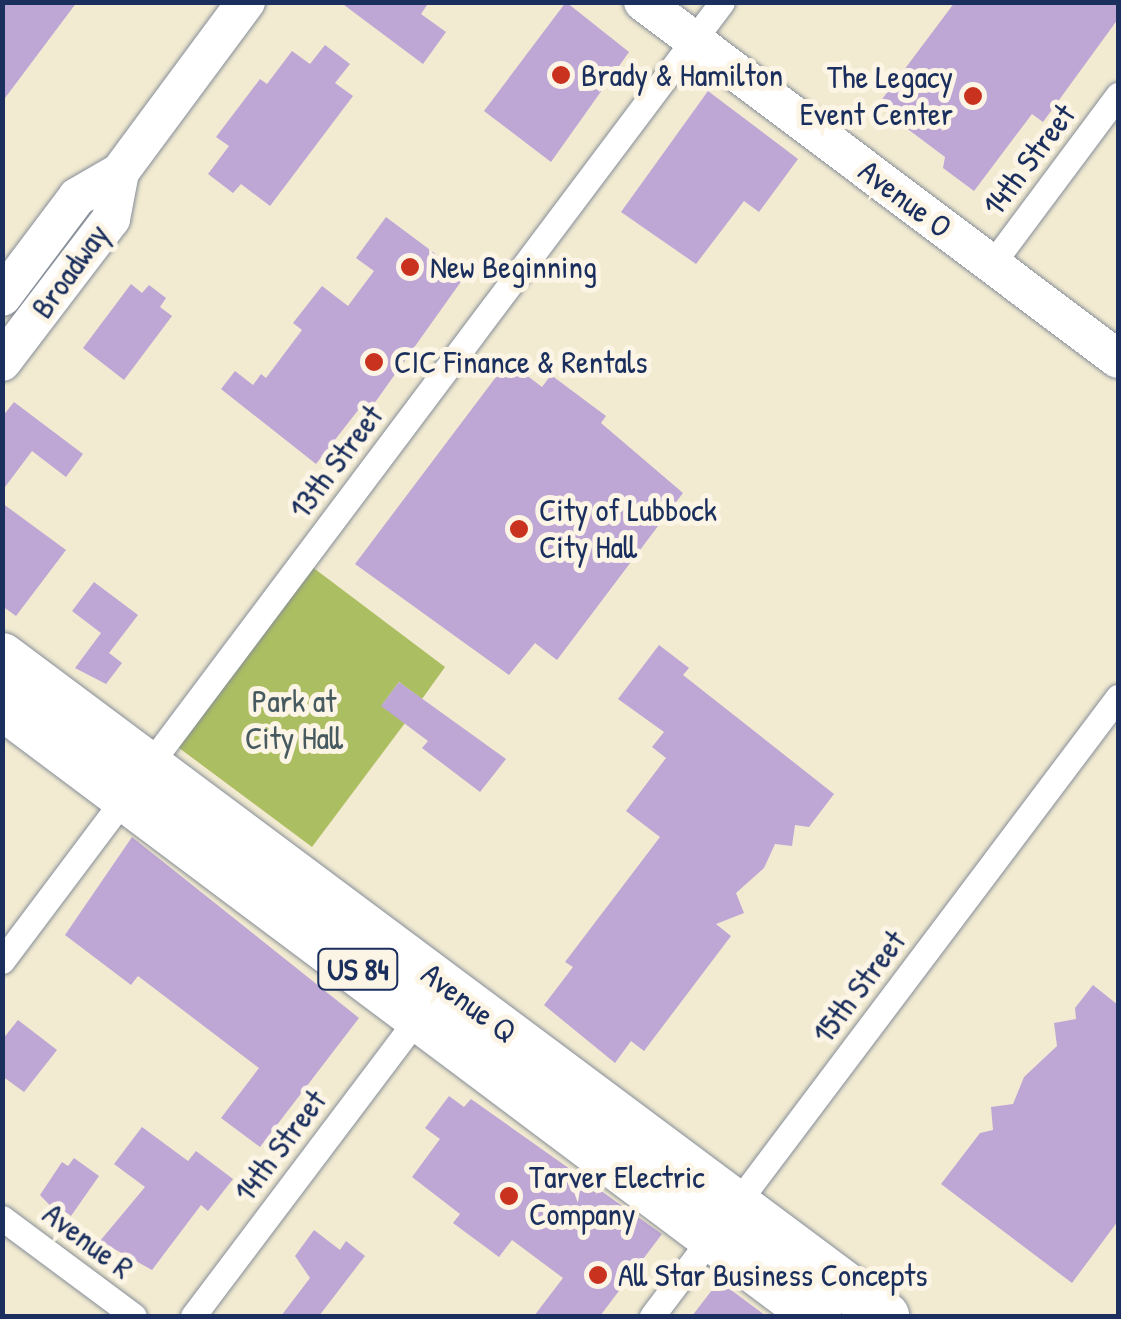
<!DOCTYPE html>
<style>
body{margin:0}
#map{position:relative;width:1121px;height:1319px;overflow:hidden;background:#f2ebd1;font-family:"Patrick Hand",sans-serif}
div>[style]{position:absolute}
.green>*{inset:0;background:#acbe62}
.building>*{inset:0;background:#bea6d5}
.roads{filter:drop-shadow(0 0 2px #868d98) drop-shadow(0 0 2px #868d98)}
.street>*{height:25px;margin:-12.5px;padding:0 12.5px;transform-origin:12.5px;border-radius:12.5px;background:#fff}
.secondary>*{height:38px;margin:-19px;padding:0 19px;transform-origin:19px;border-radius:19px;background:#fff}
.highway>*{height:48px;margin:-24px;padding:0 24px;transform-origin:24px;border-radius:24px;background:#fff}
.dots>*{width:28px;height:28px;translate:-50% -50%;box-sizing:border-box;border:5px solid #fcf5e5;border-radius:50%}
span{translate:-50% -50%;white-space:nowrap;text-align:center;line-height:1.15;-webkit-text-stroke:10px #fcf5e5;paint-order:stroke}
.shield-label span{padding:2px 8px;background:#fcf5e5;border:2px solid;border-radius:8px;-webkit-text-stroke-width:0}
.shield-label{font-size:30px;color:#1b2f5e;font-weight:700}
.poi-label{font-size:32px;color:#1b2f5e}
.left{translate:0 -50%;text-align:left}
.right{translate:-100% -50%;text-align:right}
.street-label{font-size:32px;color:#1b2f5e}
.park-label{font-size:32px;color:#465a5f}
.frame{position:absolute;inset:0;border:5px solid #1b2f5e;pointer-events:none}
</style>
<div id="map">
<div class="green">
<i style="clip-path:polygon(303px 560px,445px 667px,422px 699px,399px 682px,382px 705px,405px 723px,312px 847px,167px 739px)"></i>
</div>
<div class="building">
<i style="clip-path:polygon(2px 2px,77px 2px,2px 102px)"></i>
<i style="clip-path:polygon(340px 2px,429px 2px,421px 14px,446px 32px,423px 64px)"></i>
<i style="clip-path:polygon(566px 2px,629px 52px,551px 162px,484px 111px)"></i>
<i style="clip-path:polygon(955px 2px,1118px 2px,1118px 19px,1043px 122px,1032px 114px,974px 191px,943px 168px,945px 157px,877px 106px)"></i>
<i style="clip-path:polygon(325px 45px,350px 64px,335px 83px,353px 96px,270px 206px,241px 184px,233px 193px,208px 174px,229px 146px,216px 137px,260px 79px,267px 84px,292px 51px,310px 64px)"></i>
<i style="clip-path:polygon(708px 91px,798px 159px,759px 212px,744px 201px,696px 264px,621px 212px)"></i>
<i style="clip-path:polygon(386px 217px,465px 276px,366px 415px,359px 409px,316px 464px,221px 389px,235px 371px,253px 385px,261px 374px,266px 378px,302px 330px,293px 323px,322px 286px,348px 306px,374px 271px,356px 258px)"></i>
<i style="clip-path:polygon(131px 284px,142px 293px,149px 285px,166px 298px,160px 307px,172px 316px,124px 380px,83px 348px)"></i>
<i style="clip-path:polygon(508px 361px,542px 387px,551px 375px,606px 416px,601px 423px,683px 493px,557px 660px,535px 643px,509px 675px,355px 564px)"></i>
<i style="clip-path:polygon(14px 402px,83px 454px,66px 477px,32px 451px,2px 491px,2px 417px)"></i>
<i style="clip-path:polygon(2px 503px,66px 550px,16px 616px,2px 606px)"></i>
<i style="clip-path:polygon(94px 582px,138px 615px,109px 653px,122px 663px,106px 684px,75px 668px,101px 633px,72px 611px)"></i>
<i style="clip-path:polygon(659px 645px,689px 668px,683px 675px,834px 794px,809px 827px,795px 825px,792px 846px,775px 844px,764px 868px,736px 893px,744px 913px,716px 924px,731px 936px,644px 1051px,631px 1041px,615px 1063px,544px 1005px,573px 967px,565px 962px,660px 837px,626px 811px,666px 758px,652px 747px,664px 732px,618px 699px)"></i>
<i style="clip-path:polygon(399px 682px,506px 759px,480px 792px,422px 748px,428px 741px,381px 706px)"></i>
<i style="clip-path:polygon(132px 837px,359px 1018px,260px 1147px,221px 1118px,259px 1068px,138px 976px,131px 985px,65px 935px)"></i>
<i style="clip-path:polygon(1093px 985px,1118px 1005px,1118px 1221px,1072px 1283px,941px 1184px,980px 1133px,993px 1130px,991px 1107px,1013px 1104px,1024px 1077px,1057px 1046px,1054px 1023px,1076px 1019px,1075px 1008px)"></i>
<i style="clip-path:polygon(18px 1020px,57px 1050px,24px 1092px,2px 1076px,2px 1040px)"></i>
<i style="clip-path:polygon(449px 1096px,464px 1107px,471px 1099px,662px 1234px,600px 1316px,534px 1316px,563px 1278px,512px 1240px,499px 1257px,453px 1223px,460px 1214px,412px 1177px,440px 1139px,425px 1128px)"></i>
<i style="clip-path:polygon(142px 1127px,188px 1161px,196px 1151px,233px 1179px,208px 1211px,201px 1205px,152px 1270px,100px 1241px,145px 1187px,114px 1164px)"></i>
<i style="clip-path:polygon(74px 1158px,99px 1176px,71px 1216px,64px 1211px,60px 1216px,40px 1195px,62px 1162px,68px 1166px)"></i>
<i style="clip-path:polygon(314px 1230px,340px 1250px,346px 1241px,365px 1256px,319px 1316px,281px 1316px,310px 1278px,295px 1256px)"></i>
<i style="clip-path:polygon(719px 1281px,766px 1316px,692px 1316px)"></i>
</div>
<div class="roads">
<div class="street">
<i style="left:992px;top:264px;width:211px;rotate:-53.3deg"></i>
<i style="left:2px;top:961px;width:1199px;rotate:-53.1deg"></i>
<i style="left:2px;top:1218px;width:164px;rotate:36.6deg"></i>
<i style="left:193px;top:1316px;width:377px;rotate:-53deg"></i>
<i style="left:652px;top:1316px;width:775px;rotate:-53.03deg"></i>
</div>
<div class="secondary">
<i style="left:643px;top:2px;width:594px;rotate:36.93deg"></i>
<i style="left:2px;top:297px;width:125px;rotate:-53.1deg"></i>
<i style="left:77px;top:197px;width:50px;rotate:-30.2deg"></i>
<i style="left:120px;top:172px;width:212px;rotate:-53.5deg"></i>
<i style="left:2px;top:362px;width:180px;rotate:-52.7deg"></i>
<i style="left:111px;top:219px;width:48px;rotate:-79.2deg"></i>
</div>
<div class="highway">
<i style="left:2px;top:657px;width:1102px;rotate:36.73deg"></i>
<i style="left:2px;top:705px;width:1019px;rotate:36.86deg"></i>
</div>
</div>
<div class="dots">
<i style="left:561px;top:75px;background:#c8321e"></i>
<i style="left:973px;top:96px;background:#c8321e"></i>
<i style="left:410px;top:267px;background:#c8321e"></i>
<i style="left:374px;top:362px;background:#c8321e"></i>
<i style="left:519px;top:529px;background:#c8321e"></i>
<i style="left:509px;top:1196px;background:#c8321e"></i>
<i style="left:598px;top:1275px;background:#c8321e"></i>
</div>
<div class="shield-label">
<span style="left:358px;top:969px">US 84</span>
</div>
<div class="poi-label">
<span class="left" style="left:581px;top:75px">Brady &amp; Hamilton</span>
<span class="right" style="left:953px;top:96px">The Legacy<br>Event Center</span>
<span class="left" style="left:430px;top:267px">New Beginning</span>
<span class="left" style="left:394px;top:362px">CIC Finance &amp; Rentals</span>
<span class="left" style="left:539px;top:529px">City of Lubbock<br>City Hall</span>
<span class="left" style="left:529px;top:1196px">Tarver Electric<br>Company</span>
<span class="left" style="left:618px;top:1275px">All Star Business Concepts</span>
</div>
<div class="street-label">
<span style="left:1029px;top:160px;rotate:-53deg">14th Street</span>
<span style="left:905px;top:199px;rotate:37deg">Avenue O</span>
<span style="left:70px;top:271px;rotate:-54deg">Broadway</span>
<span style="left:336px;top:462px;rotate:-53deg">13th Street</span>
<span style="left:859px;top:987px;rotate:-53deg">15th Street</span>
<span style="left:469px;top:1003px;rotate:37deg">Avenue Q</span>
<span style="left:280px;top:1146px;rotate:-53deg">14th Street</span>
<span style="left:88px;top:1241px;rotate:37deg">Avenue R</span>
</div>
<div class="park-label">
<span style="left:294px;top:720px">Park at<br>City Hall</span>
</div>
<div class="frame"></div>
</div>
